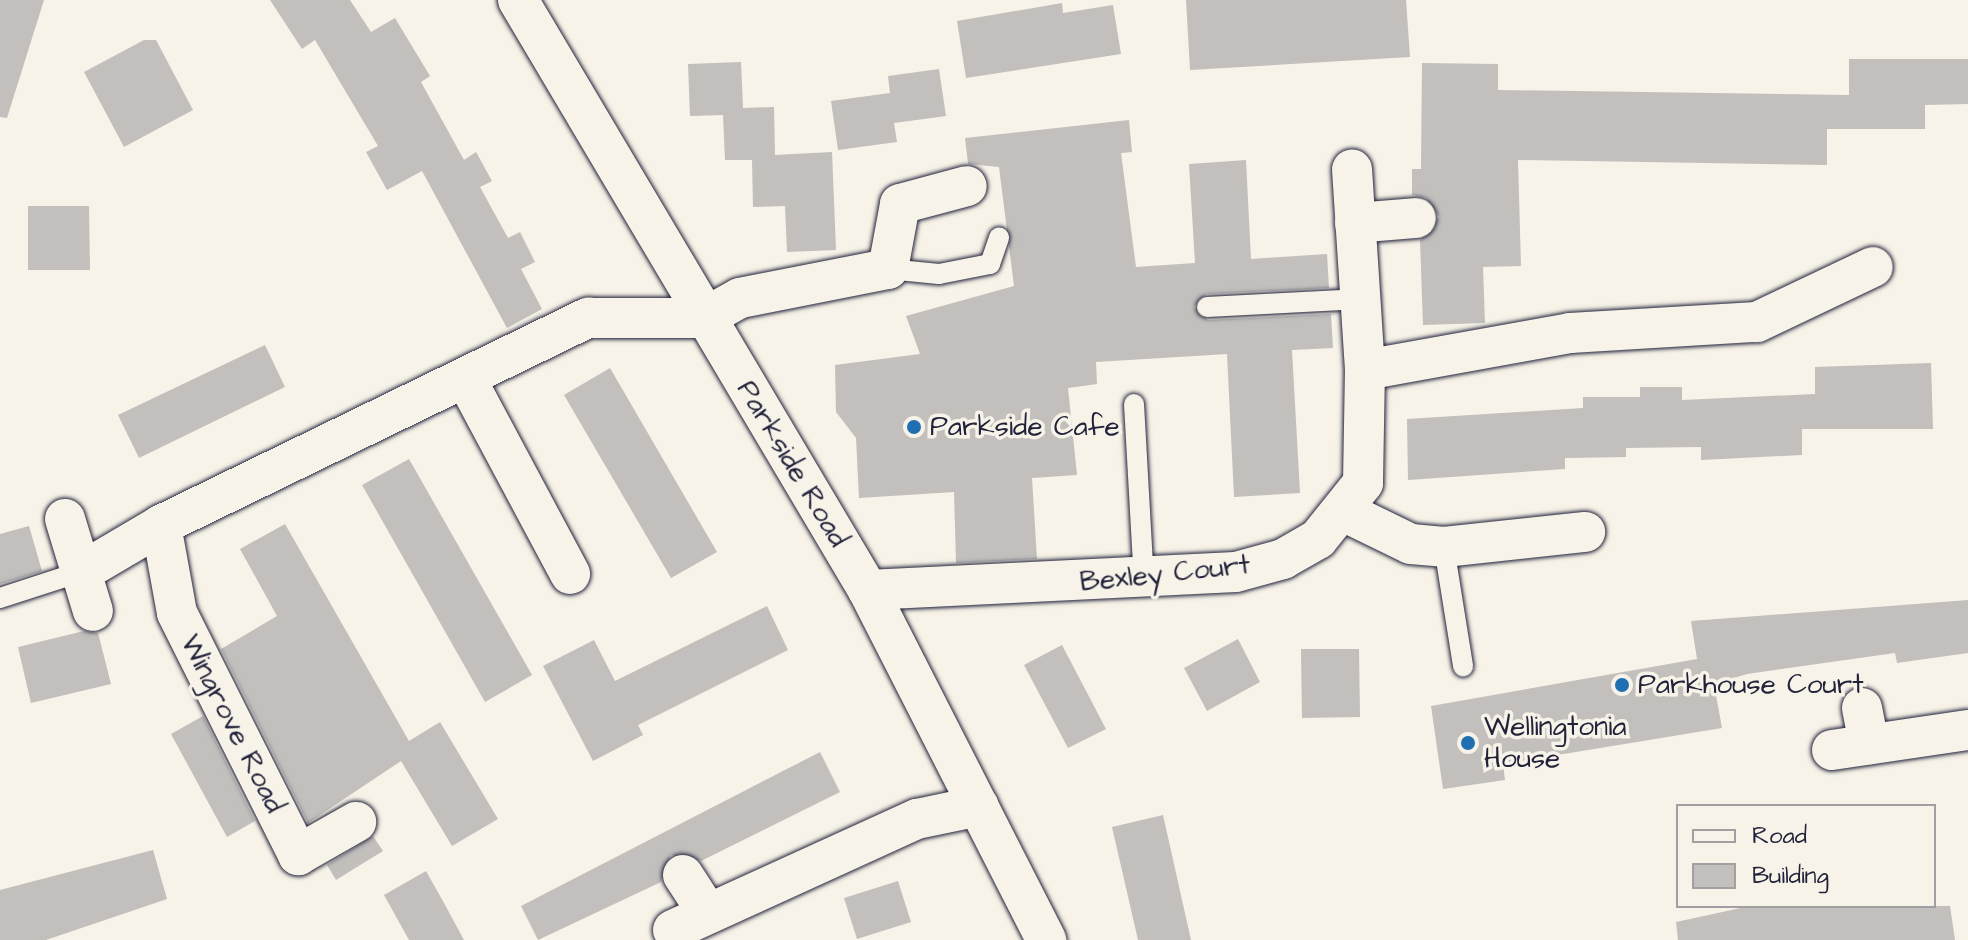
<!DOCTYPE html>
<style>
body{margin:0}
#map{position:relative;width:1968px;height:940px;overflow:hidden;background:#f7f3e8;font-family:"Architects Daughter",sans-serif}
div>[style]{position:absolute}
.building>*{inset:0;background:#c2bfbd}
.roads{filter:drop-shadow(0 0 2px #22223b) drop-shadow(0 0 2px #22223b)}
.service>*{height:20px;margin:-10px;padding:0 10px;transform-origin:10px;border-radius:10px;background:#f7f3e8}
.minor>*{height:40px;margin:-20px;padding:0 20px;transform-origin:20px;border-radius:20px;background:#f7f3e8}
.dots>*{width:22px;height:22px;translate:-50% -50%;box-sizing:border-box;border:4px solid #f7f3e8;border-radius:50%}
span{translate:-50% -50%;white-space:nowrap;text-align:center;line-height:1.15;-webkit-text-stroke:7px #f7f3e8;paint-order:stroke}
.poi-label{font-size:28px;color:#22223b}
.left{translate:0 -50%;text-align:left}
.street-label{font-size:28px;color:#22223b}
.legend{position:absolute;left:1676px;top:804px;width:260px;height:104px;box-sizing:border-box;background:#f7f3e8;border:2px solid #a29fa3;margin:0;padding:10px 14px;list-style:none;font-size:24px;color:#22223b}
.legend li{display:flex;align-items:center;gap:16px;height:40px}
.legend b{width:40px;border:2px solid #a29fa3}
</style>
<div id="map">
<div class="building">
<i style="clip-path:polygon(0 0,44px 0,7px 118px,0 117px)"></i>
<i style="clip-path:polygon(270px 0,350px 0,371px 32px,395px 18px,430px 76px,421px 82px,464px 160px,476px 152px,492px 181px,480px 187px,508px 238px,520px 232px,535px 262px,521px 269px,542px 309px,507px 328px,422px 171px,387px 190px,366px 152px,378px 146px,315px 40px,302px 49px)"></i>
<i style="clip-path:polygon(1186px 0,1406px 0,1410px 57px,1190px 70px)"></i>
<i style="clip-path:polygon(1062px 3px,1063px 13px,1113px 5px,1121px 54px,966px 78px,957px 21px)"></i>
<i style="clip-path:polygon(144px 40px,156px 40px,193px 110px,124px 147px,84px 72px)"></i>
<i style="clip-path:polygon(1849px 59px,1968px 59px,1968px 104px,1925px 105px,1925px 129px,1827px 129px,1827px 165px,1518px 160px,1521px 266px,1483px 267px,1485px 323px,1423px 325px,1420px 240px,1439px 217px,1426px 198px,1412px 195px,1412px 169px,1421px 169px,1422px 63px,1498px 64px,1498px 90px,1849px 95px)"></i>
<i style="clip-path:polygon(741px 62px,743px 108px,774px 107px,775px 155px,832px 152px,836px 250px,787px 252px,785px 206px,753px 207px,752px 160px,725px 160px,723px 115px,690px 116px,688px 64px)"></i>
<i style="clip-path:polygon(939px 69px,946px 116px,894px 123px,897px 142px,838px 150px,831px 101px,890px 93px,888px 76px)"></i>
<i style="clip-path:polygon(1129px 120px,1132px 152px,1121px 153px,1136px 267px,1195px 263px,1189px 164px,1246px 160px,1251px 259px,1327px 254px,1329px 288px,1206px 294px,1194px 307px,1208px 320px,1331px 314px,1333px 348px,1292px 350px,1300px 493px,1234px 497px,1227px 354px,1096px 362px,1097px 384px,1068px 388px,1077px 475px,1032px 478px,1037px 559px,956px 563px,954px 492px,859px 498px,856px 438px,836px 412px,835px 365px,920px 354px,906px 316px,1014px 286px,999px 167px,968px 164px,965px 138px)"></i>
<i style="clip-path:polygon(28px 206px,89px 206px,90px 270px,28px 270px)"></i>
<i style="clip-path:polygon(265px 345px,285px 387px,139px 458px,118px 415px)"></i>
<i style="clip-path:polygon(1931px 363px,1933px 429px,1802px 429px,1802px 455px,1701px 460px,1701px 447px,1626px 448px,1626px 457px,1565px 458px,1565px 469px,1408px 480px,1407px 419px,1583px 408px,1583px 397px,1640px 397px,1640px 387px,1682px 387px,1682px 400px,1815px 394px,1815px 367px)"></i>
<i style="clip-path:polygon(610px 368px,717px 552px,671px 578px,564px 395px)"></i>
<i style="clip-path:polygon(409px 459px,532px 675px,485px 702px,362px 485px)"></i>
<i style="clip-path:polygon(285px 524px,409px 741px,440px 722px,498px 819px,452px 846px,401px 761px,308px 823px,221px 649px,277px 616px,240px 549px)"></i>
<i style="clip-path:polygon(29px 526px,42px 571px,0 584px,0 534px)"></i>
<i style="clip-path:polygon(1968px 600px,1968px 653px,1897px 663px,1895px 653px,1747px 674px,1714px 684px,1722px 728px,1503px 764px,1505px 780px,1443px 789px,1431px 706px,1697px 659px,1691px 621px)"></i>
<i style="clip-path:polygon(767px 606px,788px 650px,638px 725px,643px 735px,593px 761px,543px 666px,594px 640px,615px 681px)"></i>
<i style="clip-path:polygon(84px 631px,98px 633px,111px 684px,31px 703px,18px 647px)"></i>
<i style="clip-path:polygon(1238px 639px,1260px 682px,1207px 711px,1184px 668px)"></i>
<i style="clip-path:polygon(1062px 645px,1106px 729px,1068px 748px,1024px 665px)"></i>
<i style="clip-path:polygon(1301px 649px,1359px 649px,1360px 717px,1302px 718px)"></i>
<i style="clip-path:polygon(203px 716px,255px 821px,227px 837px,171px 734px)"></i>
<i style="clip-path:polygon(820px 752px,840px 792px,701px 861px,671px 855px,661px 882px,538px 940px,521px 906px)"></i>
<i style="clip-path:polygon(1163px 815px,1191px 940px,1138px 940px,1112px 827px)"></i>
<i style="clip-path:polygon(373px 836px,383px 851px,336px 880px,327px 865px)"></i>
<i style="clip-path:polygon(153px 850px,167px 899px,46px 940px,0 940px,0 890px)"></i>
<i style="clip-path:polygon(426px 871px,444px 903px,464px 940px,409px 940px,384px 895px)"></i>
<i style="clip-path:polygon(898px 881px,911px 922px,857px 939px,844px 898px)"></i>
<i style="clip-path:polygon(1750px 906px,1950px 906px,1955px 940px,1678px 940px,1676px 922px)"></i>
</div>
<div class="roads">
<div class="service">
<i style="left:888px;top:269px;width:51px;rotate:5.6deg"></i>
<i style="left:939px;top:274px;width:52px;rotate:-11.1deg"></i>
<i style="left:990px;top:264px;width:28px;rotate:-71deg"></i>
<i style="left:1207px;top:307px;width:154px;rotate:-3deg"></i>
<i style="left:1134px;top:404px;width:178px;rotate:86.8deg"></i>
<i style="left:1444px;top:547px;width:121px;rotate:80.9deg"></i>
<i style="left:0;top:598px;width:87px;rotate:-18deg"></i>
</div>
<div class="minor">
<i style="left:518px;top:0;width:686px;rotate:59.32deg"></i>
<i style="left:868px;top:590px;width:393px;rotate:63deg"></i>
<i style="left:1355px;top:223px;width:61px;rotate:-4.7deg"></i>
<i style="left:1365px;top:370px;width:208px;rotate:-10.2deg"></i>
<i style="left:1570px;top:333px;width:187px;rotate:-3.4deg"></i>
<i style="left:1757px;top:322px;width:128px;rotate:-25.4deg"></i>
<i style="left:466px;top:379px;width:221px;rotate:61.9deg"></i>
<i style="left:1345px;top:512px;width:73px;rotate:25.9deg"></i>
<i style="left:1411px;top:544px;width:33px;rotate:5deg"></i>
<i style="left:1444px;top:547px;width:142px;rotate:-6.1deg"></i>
<i style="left:65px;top:519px;width:96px;rotate:73.1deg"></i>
<i style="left:161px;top:525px;width:89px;rotate:79.7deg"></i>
<i style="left:177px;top:613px;width:271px;rotate:63.4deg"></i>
<i style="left:298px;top:855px;width:67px;rotate:-29.6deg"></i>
<i style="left:83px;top:571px;width:91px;rotate:-30.5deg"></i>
<i style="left:161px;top:525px;width:475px;rotate:-25.9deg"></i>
<i style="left:588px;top:318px;width:116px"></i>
<i style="left:704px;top:318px;width:41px;rotate:-29.1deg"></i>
<i style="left:740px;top:298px;width:151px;rotate:-11.1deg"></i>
<i style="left:888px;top:269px;width:66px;rotate:-79.5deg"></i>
<i style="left:900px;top:204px;width:69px;rotate:-15deg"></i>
<i style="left:868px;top:590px;width:368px;rotate:-2.8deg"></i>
<i style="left:1236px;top:572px;width:49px;rotate:-15.5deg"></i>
<i style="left:1283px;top:559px;width:40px;rotate:-29.7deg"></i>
<i style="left:1318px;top:539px;width:72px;rotate:-51.2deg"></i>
<i style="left:1363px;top:483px;width:113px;rotate:-89deg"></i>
<i style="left:1365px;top:370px;width:201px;rotate:-93.7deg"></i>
<i style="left:1862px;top:708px;width:37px;rotate:79deg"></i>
<i style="left:1832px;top:750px;width:137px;rotate:-8.4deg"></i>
<i style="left:683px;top:875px;width:44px;rotate:57deg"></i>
<i style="left:673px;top:930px;width:268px;rotate:-24.5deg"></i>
<i style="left:917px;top:819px;width:63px;rotate:-11.8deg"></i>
</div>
</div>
<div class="dots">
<i style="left:914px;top:427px;background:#1f6fb2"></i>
<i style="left:1622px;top:685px;background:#1f6fb2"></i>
<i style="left:1468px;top:743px;background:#1f6fb2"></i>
</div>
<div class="poi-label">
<span class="left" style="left:930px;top:427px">Parkside Cafe</span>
<span class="left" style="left:1638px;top:685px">Parkhouse Court</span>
<span class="left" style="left:1484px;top:743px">Wellingtonia<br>House</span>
</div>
<div class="street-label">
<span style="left:792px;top:464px;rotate:59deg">Parkside Road</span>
<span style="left:1165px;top:574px;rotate:-6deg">Bexley Court</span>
<span style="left:232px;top:724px;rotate:63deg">Wingrove Road</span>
</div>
<ul class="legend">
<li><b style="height:10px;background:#f7f3e8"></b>Road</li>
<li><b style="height:22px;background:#c2bfbd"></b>Building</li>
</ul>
</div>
